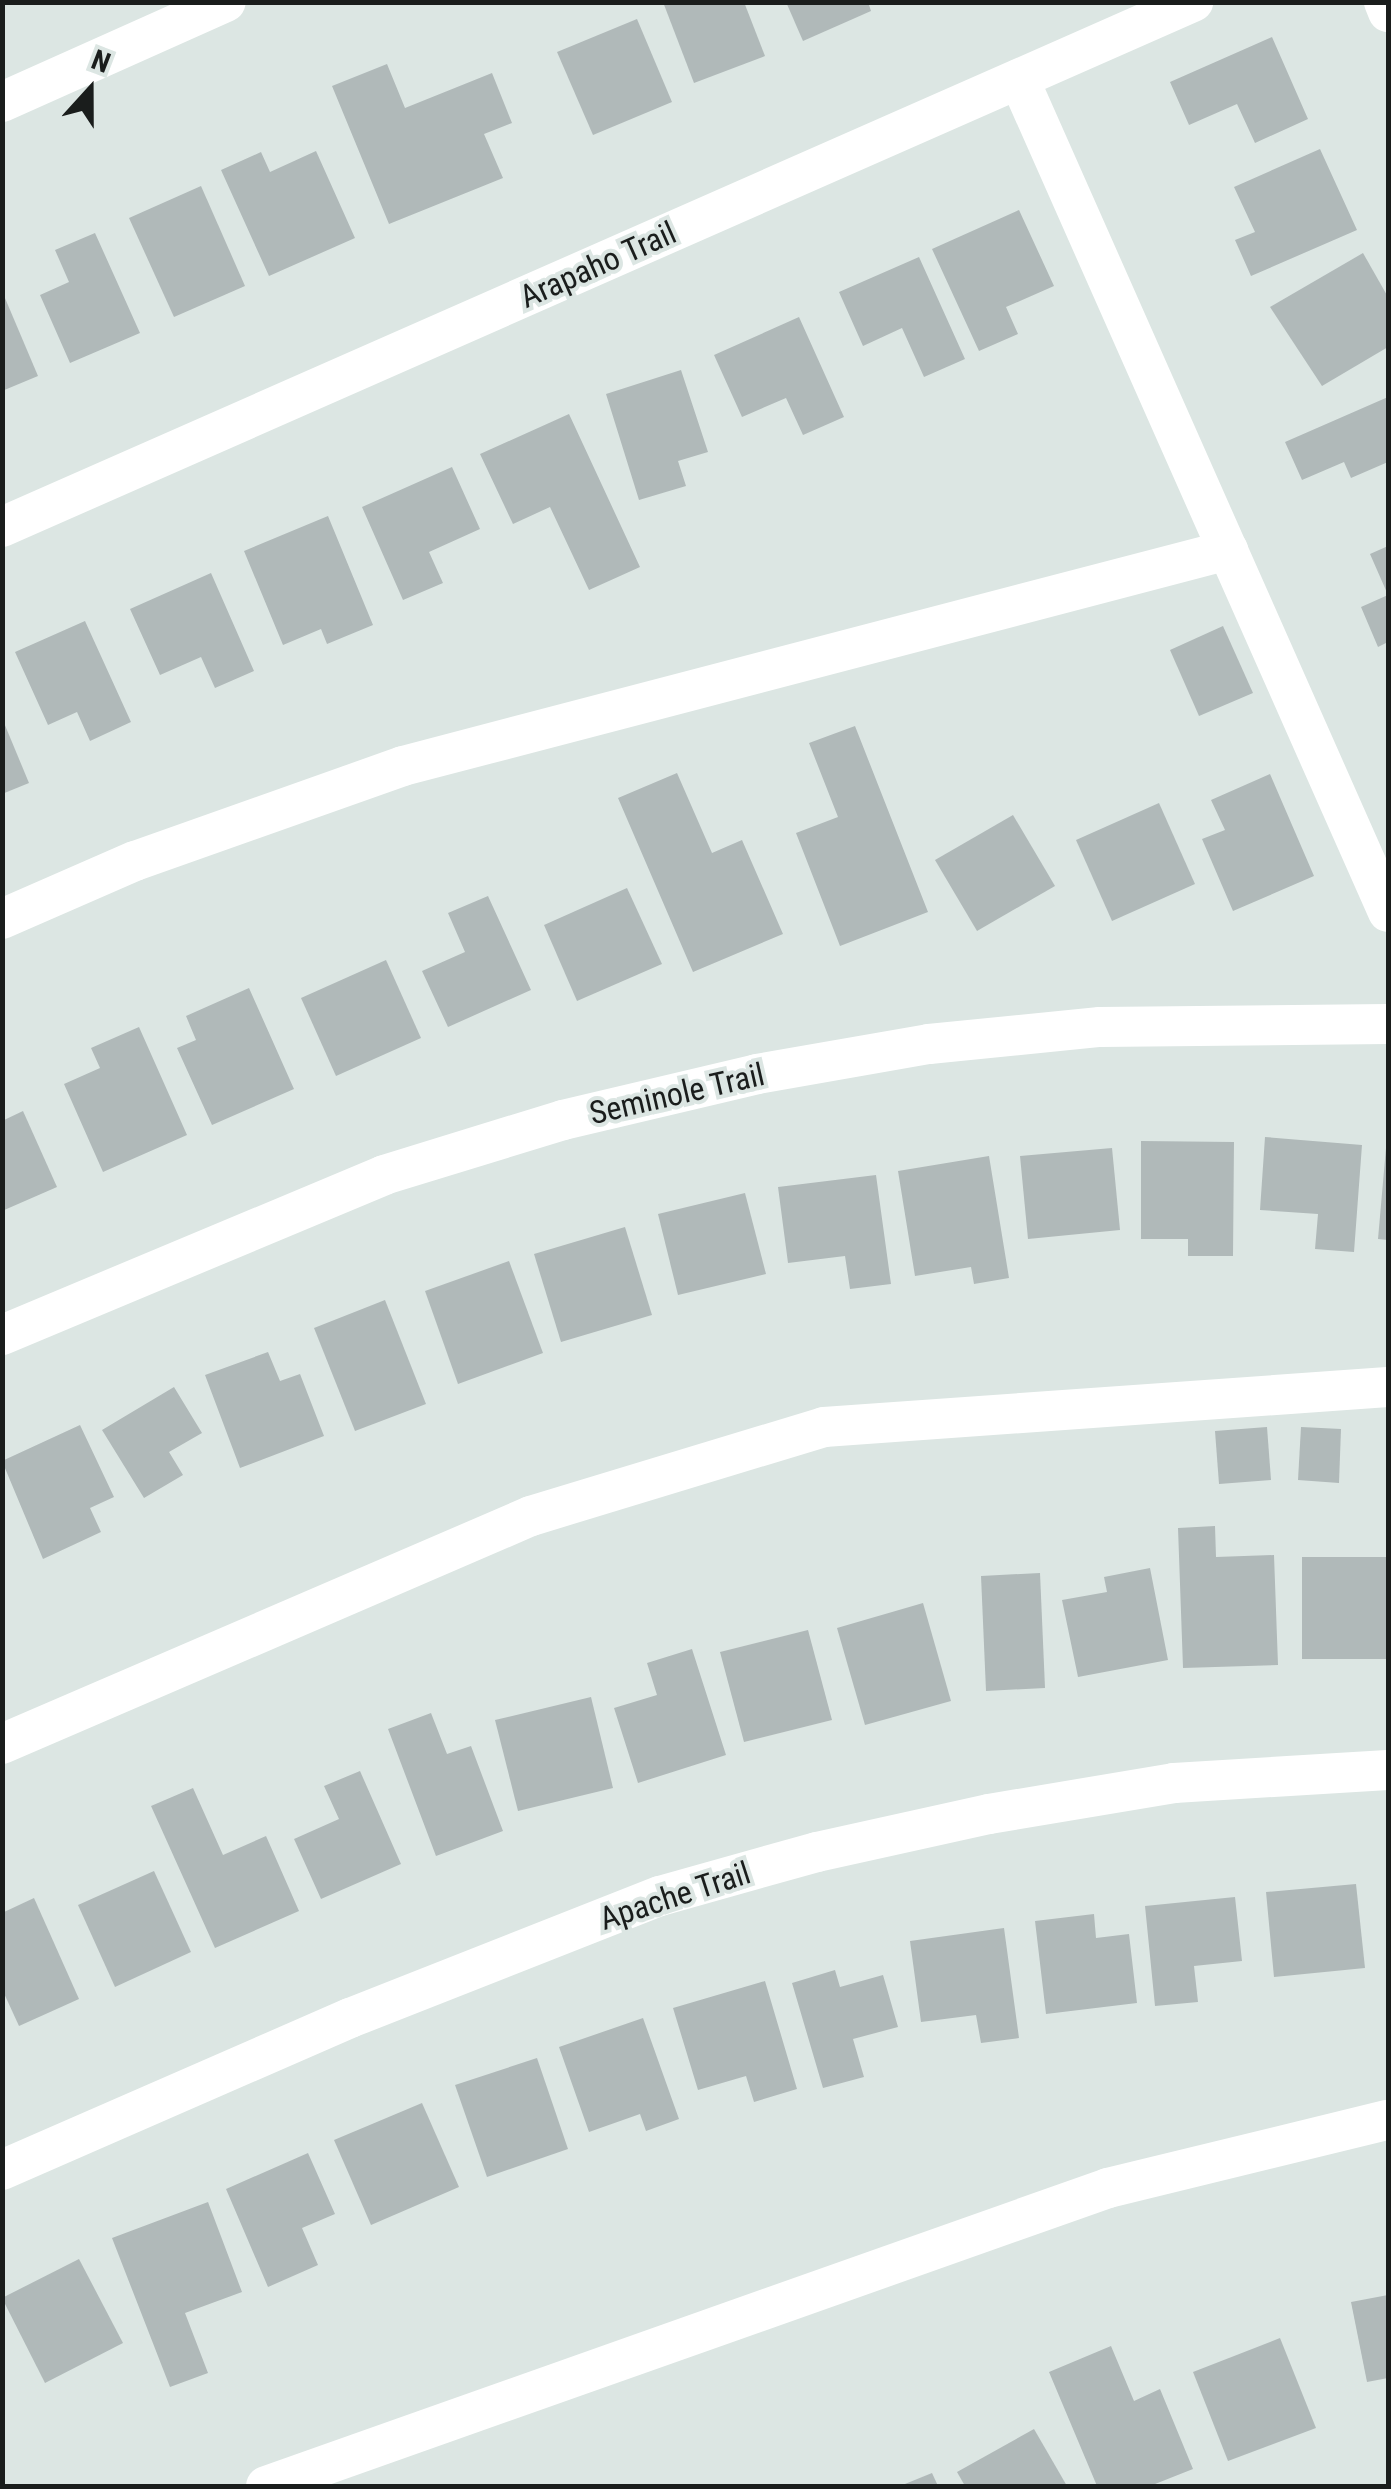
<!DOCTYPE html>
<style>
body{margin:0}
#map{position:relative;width:1391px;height:2489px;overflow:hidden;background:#dce6e3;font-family:"Roboto Condensed",sans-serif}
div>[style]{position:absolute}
.building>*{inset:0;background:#b0b9b9}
.minor>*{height:40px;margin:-20px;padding:0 20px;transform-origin:20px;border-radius:20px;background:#fff}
span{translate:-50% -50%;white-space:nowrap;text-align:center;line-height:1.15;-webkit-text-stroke:8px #dce6e3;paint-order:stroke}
.street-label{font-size:32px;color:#1a1d1c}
.frame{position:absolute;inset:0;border:5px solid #1a1d1c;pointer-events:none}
.north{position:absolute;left:40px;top:40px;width:100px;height:100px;-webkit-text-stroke:8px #dce6e3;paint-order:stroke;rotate:21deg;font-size:28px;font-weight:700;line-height:40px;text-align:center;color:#1a1d1c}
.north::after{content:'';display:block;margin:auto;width:35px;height:45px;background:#1a1d1c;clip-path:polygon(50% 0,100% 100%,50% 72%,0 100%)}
</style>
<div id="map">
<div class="building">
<i style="clip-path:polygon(663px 2px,744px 2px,765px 56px,694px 83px)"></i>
<i style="clip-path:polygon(786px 2px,868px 2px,871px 11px,803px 41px)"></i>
<i style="clip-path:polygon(637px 19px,672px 102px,593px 135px,557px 52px)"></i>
<i style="clip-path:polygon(1272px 37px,1308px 119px,1255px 143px,1237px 104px,1189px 125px,1170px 82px)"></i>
<i style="clip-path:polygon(387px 64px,405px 108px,492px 73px,512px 123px,484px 134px,503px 178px,389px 224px,332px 86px)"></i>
<i style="clip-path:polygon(1320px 149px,1357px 230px,1251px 276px,1235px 240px,1255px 232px,1234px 187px)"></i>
<i style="clip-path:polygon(316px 151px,355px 238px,269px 276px,221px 170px,261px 152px,270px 172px)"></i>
<i style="clip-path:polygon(201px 186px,245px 286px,174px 317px,129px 218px)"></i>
<i style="clip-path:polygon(1019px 210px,1054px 286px,1006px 307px,1018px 334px,979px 351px,932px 249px)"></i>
<i style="clip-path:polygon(95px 233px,140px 333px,70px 363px,40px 295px,69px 282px,55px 250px)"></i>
<i style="clip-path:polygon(1363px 253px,1388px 297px,1388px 347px,1322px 386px,1270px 307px)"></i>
<i style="clip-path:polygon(919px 257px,965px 359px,924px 377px,902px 328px,863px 346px,839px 292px)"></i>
<i style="clip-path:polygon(2px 291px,38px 376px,2px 391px)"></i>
<i style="clip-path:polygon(799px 317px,844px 417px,803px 435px,786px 398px,742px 417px,714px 355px)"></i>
<i style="clip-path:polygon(681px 370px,708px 452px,678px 461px,686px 486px,639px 500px,606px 394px)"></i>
<i style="clip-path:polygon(1388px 397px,1388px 462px,1351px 478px,1344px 462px,1302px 480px,1285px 442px)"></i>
<i style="clip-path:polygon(569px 414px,640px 567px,589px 590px,550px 507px,513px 524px,480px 454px)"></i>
<i style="clip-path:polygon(452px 467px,480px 529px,429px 552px,443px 583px,403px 600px,362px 507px)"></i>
<i style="clip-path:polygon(328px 516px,373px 625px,327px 644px,321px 629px,283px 645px,244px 551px)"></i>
<i style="clip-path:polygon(1388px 546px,1388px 642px,1378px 647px,1361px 607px,1388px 595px,1370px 554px)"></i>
<i style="clip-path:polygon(211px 573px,254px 671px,215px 688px,201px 657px,160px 675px,130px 609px)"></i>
<i style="clip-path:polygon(85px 621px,131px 722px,90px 741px,77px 712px,48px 725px,15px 652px)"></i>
<i style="clip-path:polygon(1223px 626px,1253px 693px,1199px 716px,1170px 650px)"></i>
<i style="clip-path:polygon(2px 718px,29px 783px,2px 794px)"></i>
<i style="clip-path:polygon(855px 726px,928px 912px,840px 946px,796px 833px,838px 817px,809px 743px)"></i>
<i style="clip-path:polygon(677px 773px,712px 853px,742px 840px,783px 934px,693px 972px,618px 798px)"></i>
<i style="clip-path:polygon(1270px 774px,1314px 876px,1233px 911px,1202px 839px,1225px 830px,1211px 800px)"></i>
<i style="clip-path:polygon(1159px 803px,1195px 884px,1112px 921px,1076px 840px)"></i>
<i style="clip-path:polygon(1013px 815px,1055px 886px,977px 931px,935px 860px)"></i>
<i style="clip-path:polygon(627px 888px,662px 964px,577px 1001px,544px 925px)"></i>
<i style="clip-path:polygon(488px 896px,531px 990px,448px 1027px,422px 971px,465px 952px,448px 913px)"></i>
<i style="clip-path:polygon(386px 960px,421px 1038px,336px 1076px,301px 998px)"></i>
<i style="clip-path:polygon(249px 988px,294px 1089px,212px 1125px,177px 1048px,196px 1040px,186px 1016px)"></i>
<i style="clip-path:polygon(139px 1027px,187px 1135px,103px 1172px,64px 1084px,100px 1068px,91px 1048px)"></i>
<i style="clip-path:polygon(23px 1111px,57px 1187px,2px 1211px,2px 1121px)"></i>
<i style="clip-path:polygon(1265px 1137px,1362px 1145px,1354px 1252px,1315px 1249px,1318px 1214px,1260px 1210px)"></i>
<i style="clip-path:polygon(1141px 1141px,1234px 1142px,1233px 1256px,1188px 1256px,1188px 1239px,1141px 1239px)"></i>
<i style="clip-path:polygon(1112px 1148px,1120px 1230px,1028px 1239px,1020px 1156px)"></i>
<i style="clip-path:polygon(1386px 1148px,1388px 1149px,1388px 1240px,1378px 1239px)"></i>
<i style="clip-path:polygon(989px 1156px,1009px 1278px,974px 1284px,971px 1267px,915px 1276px,898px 1171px)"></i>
<i style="clip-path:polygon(876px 1175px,891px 1284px,850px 1289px,845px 1256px,788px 1263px,778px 1187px)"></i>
<i style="clip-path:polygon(745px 1193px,766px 1274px,678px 1295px,658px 1214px)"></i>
<i style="clip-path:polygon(625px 1227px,652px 1315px,561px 1342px,534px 1254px)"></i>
<i style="clip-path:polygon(509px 1261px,543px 1353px,458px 1384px,425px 1291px)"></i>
<i style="clip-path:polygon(385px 1300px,426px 1404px,355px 1431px,314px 1328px)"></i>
<i style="clip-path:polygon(268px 1352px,280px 1381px,300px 1374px,324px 1436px,240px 1468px,205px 1375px)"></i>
<i style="clip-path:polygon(174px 1387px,202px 1433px,169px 1452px,183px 1475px,144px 1498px,102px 1430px)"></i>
<i style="clip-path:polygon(80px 1425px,114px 1497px,90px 1508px,101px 1532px,43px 1559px,2px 1461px)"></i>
<i style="clip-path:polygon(1267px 1427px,1271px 1480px,1219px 1484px,1215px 1431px)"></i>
<i style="clip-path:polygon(1301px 1427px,1341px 1429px,1339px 1483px,1298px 1480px)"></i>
<i style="clip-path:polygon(1215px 1526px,1216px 1557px,1274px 1555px,1278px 1665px,1183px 1668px,1178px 1528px)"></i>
<i style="clip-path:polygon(1302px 1557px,1388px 1557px,1388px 1659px,1302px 1659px)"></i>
<i style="clip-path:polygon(1150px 1568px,1168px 1660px,1078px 1677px,1062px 1600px,1107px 1592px,1104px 1577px)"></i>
<i style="clip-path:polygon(1040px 1573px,1045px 1688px,986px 1691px,981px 1576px)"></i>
<i style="clip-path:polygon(923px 1603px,951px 1701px,865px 1725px,837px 1628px)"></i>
<i style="clip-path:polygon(808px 1630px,832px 1720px,744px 1742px,720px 1652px)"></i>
<i style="clip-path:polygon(692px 1649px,726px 1755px,638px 1783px,614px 1708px,657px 1695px,647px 1663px)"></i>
<i style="clip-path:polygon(591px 1697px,613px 1788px,518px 1811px,495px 1720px)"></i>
<i style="clip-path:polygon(431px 1713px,447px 1754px,471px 1746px,503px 1831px,436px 1856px,388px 1729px)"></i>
<i style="clip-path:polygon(360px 1771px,401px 1864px,321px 1899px,294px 1839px,339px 1819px,324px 1786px)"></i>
<i style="clip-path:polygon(193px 1788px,223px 1855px,266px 1836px,299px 1911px,215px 1948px,151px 1806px)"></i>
<i style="clip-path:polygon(154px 1871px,191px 1952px,115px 1987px,78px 1905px)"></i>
<i style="clip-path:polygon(1356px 1884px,1365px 1968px,1274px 1977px,1266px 1892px)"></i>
<i style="clip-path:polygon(1235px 1897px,1242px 1961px,1194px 1966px,1198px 2002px,1155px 2006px,1145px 1906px)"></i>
<i style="clip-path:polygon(34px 1898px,79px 1999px,19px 2026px,2px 1989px,2px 1913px)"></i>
<i style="clip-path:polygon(1094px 1914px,1096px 1938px,1129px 1934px,1137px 2003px,1046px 2014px,1035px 1921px)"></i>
<i style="clip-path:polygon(1004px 1928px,1019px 2038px,981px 2043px,976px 2015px,921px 2022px,910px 1941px)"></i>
<i style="clip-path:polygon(835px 1970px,840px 1987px,883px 1975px,898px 2027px,853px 2039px,864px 2077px,823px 2088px,792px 1983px)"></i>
<i style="clip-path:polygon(765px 1981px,797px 2089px,754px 2102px,746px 2076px,698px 2090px,673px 2008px)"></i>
<i style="clip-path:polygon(643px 2018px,679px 2119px,646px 2131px,640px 2114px,589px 2132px,559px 2047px)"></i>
<i style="clip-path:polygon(537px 2058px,568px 2149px,487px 2177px,455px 2085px)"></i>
<i style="clip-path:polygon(422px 2103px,459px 2187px,371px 2225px,334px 2140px)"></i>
<i style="clip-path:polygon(308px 2153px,335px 2214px,302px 2228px,318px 2265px,268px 2287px,226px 2189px)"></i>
<i style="clip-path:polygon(208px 2202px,242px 2292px,185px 2313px,208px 2373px,170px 2387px,112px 2238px)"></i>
<i style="clip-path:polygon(79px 2259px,123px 2343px,45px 2383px,2px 2298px)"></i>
<i style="clip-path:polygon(1388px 2295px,1388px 2378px,1367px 2382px,1351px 2302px)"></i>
<i style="clip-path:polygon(1280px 2338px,1316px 2428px,1228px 2461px,1193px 2372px)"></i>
<i style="clip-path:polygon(1111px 2346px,1134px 2401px,1160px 2389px,1193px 2469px,1150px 2486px,1097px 2486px,1049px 2372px)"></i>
<i style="clip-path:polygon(1034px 2429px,1067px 2486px,965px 2486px,957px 2472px)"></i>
<i style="clip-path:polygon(932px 2473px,938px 2486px,900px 2486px)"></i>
</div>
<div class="minor">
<i style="left:1384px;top:2px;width:11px;rotate:68deg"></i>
<i style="left:1019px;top:79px;width:911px;rotate:66.11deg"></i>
<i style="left:2px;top:102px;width:245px;rotate:-24.1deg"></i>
<i style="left:2px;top:527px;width:1302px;rotate:-23.79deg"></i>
<i style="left:2px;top:919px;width:145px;rotate:-23.6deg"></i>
<i style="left:135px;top:861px;width:284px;rotate:-19.5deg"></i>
<i style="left:403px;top:766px;width:853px;rotate:-14.67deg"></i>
<i style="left:2px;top:1335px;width:414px;rotate:-22.7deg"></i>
<i style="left:384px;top:1175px;width:187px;rotate:-17.1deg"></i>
<i style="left:563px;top:1120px;width:199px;rotate:-13.3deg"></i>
<i style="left:757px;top:1074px;width:175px;rotate:-9.9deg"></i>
<i style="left:929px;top:1044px;width:172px;rotate:-5.7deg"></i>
<i style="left:1100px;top:1027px;width:288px;rotate:-0.6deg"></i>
<i style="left:2px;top:1744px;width:576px;rotate:-23.32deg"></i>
<i style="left:531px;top:1516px;width:306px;rotate:-16.9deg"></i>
<i style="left:824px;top:1427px;width:565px;rotate:-4.06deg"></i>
<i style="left:2px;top:2170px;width:380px;rotate:-23.6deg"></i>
<i style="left:350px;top:2018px;width:333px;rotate:-21.5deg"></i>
<i style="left:660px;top:1896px;width:163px;rotate:-15.7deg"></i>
<i style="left:817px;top:1852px;width:176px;rotate:-12.5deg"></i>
<i style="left:989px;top:1814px;width:188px;rotate:-9.5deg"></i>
<i style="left:1174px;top:1783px;width:214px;rotate:-3.5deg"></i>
<i style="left:266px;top:2486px;width:893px;rotate:-19.49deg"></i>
<i style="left:1108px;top:2188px;width:288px;rotate:-13.7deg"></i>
</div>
<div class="street-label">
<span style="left:598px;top:265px;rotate:-24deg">Arapaho Trail</span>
<span style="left:677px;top:1094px;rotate:-13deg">Seminole Trail</span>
<span style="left:675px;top:1896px;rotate:-18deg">Apache Trail</span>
</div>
<div class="frame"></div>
<div class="north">N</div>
</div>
